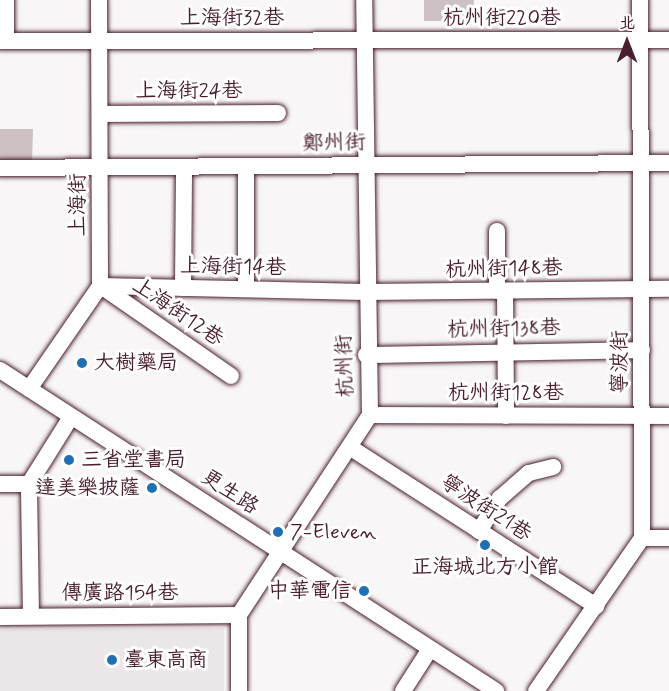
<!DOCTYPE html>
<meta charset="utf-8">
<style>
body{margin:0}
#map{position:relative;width:669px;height:691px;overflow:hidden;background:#f8f6f7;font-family:Mynerve,"LXGW WenKai TC",sans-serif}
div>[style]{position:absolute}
.built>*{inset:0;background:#ebe6e8}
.building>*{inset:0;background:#cdc1c4}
.roads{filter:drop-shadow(0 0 2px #4a1f2b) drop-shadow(0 0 2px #4a1f2b)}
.minor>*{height:16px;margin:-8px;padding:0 8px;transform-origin:8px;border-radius:8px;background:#fff}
.dots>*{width:16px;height:16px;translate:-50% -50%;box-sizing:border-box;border:3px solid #fff;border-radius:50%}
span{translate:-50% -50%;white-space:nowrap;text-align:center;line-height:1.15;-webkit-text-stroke:6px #fff;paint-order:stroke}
.street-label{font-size:21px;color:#4a1f2b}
.poi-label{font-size:21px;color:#4a1f2b}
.left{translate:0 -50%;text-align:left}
.right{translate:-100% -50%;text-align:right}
.north{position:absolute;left:597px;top:12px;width:60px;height:60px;-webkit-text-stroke:4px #fff;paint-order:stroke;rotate:0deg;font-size:16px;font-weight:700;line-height:24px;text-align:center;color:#4a1f2b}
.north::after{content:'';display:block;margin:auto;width:21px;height:27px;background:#4a1f2b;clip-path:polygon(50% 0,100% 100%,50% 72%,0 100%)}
</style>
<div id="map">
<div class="built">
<i style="clip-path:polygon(224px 628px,224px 691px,0 691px,0 629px)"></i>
</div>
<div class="building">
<i style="clip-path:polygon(424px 0,474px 0,473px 21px,424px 21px)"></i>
<i style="clip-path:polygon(0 129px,33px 129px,32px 162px,0 162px)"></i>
</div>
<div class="roads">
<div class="minor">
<i style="left:6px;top:0;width:41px;rotate:90deg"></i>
<i style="left:0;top:41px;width:669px;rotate:-0.09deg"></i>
<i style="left:100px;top:114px;width:178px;rotate:-0.3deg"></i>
<i style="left:0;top:168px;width:669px;rotate:-0.43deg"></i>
<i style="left:246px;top:168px;width:121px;rotate:90deg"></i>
<i style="left:100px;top:286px;width:265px;rotate:1.3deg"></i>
<i style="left:365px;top:292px;width:304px;rotate:-0.6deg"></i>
<i style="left:101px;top:286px;width:158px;rotate:34.7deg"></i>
<i style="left:183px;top:288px;width:121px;rotate:-89.5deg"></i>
<i style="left:497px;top:291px;width:60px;rotate:-90deg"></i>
<i style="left:505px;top:291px;width:125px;rotate:89.5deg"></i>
<i style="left:366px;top:355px;width:276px;rotate:-1deg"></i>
<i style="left:0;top:370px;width:591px;rotate:32.91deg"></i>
<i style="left:29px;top:389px;width:125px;rotate:-55.4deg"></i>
<i style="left:100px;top:286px;width:286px;rotate:-90.2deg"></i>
<i style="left:370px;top:415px;width:299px;rotate:0.2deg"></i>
<i style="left:351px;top:448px;width:292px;rotate:32.8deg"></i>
<i style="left:0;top:484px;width:29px"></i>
<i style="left:479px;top:531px;width:39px;rotate:-58deg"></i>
<i style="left:500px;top:498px;width:38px;rotate:-41deg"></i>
<i style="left:529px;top:473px;width:25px;rotate:-14deg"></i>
<i style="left:642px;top:538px;width:27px"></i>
<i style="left:31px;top:616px;width:132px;rotate:-90.9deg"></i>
<i style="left:29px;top:484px;width:79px;rotate:-57.9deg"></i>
<i style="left:0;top:617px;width:239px;rotate:-0.5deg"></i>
<i style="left:239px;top:691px;width:76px;rotate:-90deg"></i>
<i style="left:239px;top:615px;width:239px;rotate:-56.8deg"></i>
<i style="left:370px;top:415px;width:415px;rotate:-90.8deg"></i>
<i style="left:403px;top:691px;width:50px;rotate:-57.3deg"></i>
<i style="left:536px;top:691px;width:186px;rotate:-55.3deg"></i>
<i style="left:642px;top:538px;width:538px;rotate:-90.21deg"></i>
</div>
</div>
<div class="dots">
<i style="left:82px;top:363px;background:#1f6fb2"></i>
<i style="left:69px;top:460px;background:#1f6fb2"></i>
<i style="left:152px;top:488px;background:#1f6fb2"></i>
<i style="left:278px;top:532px;background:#1f6fb2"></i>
<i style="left:485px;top:545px;background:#1f6fb2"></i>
<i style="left:364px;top:591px;background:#1f6fb2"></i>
<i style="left:112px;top:660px;background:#1f6fb2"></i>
</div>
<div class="street-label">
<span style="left:232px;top:18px">上海街32巷</span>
<span style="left:502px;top:18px">杭州街220巷</span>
<span style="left:189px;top:91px">上海街24巷</span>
<span style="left:334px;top:143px;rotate:-1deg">鄭州街</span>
<span style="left:78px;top:205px;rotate:-90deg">上海街</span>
<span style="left:233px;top:267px;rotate:1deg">上海街14巷</span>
<span style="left:504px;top:269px;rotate:-1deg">杭州街148巷</span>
<span style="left:178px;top:312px;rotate:34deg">上海街12巷</span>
<span style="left:504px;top:329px;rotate:-1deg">杭州街138巷</span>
<span style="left:620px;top:362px;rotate:-90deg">寧波街</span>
<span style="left:345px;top:366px;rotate:-92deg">杭州街</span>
<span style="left:506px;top:393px">杭州街128巷</span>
<span style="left:230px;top:492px;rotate:33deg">更生路</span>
<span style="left:486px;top:508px;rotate:33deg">寧波街21巷</span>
<span style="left:120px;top:593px">傳廣路154巷</span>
</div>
<div class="poi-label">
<span class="left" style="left:94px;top:363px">大樹藥局</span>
<span class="left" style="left:81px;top:460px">三省堂書局</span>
<span class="right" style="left:140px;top:488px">達美樂披薩</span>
<span class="left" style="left:290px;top:532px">7-Eleven</span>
<span style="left:485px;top:567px">正海城北方小館</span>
<span class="right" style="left:352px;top:591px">中華電信</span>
<span class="left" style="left:124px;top:660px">臺東高商</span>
</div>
<div class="north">北</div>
</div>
